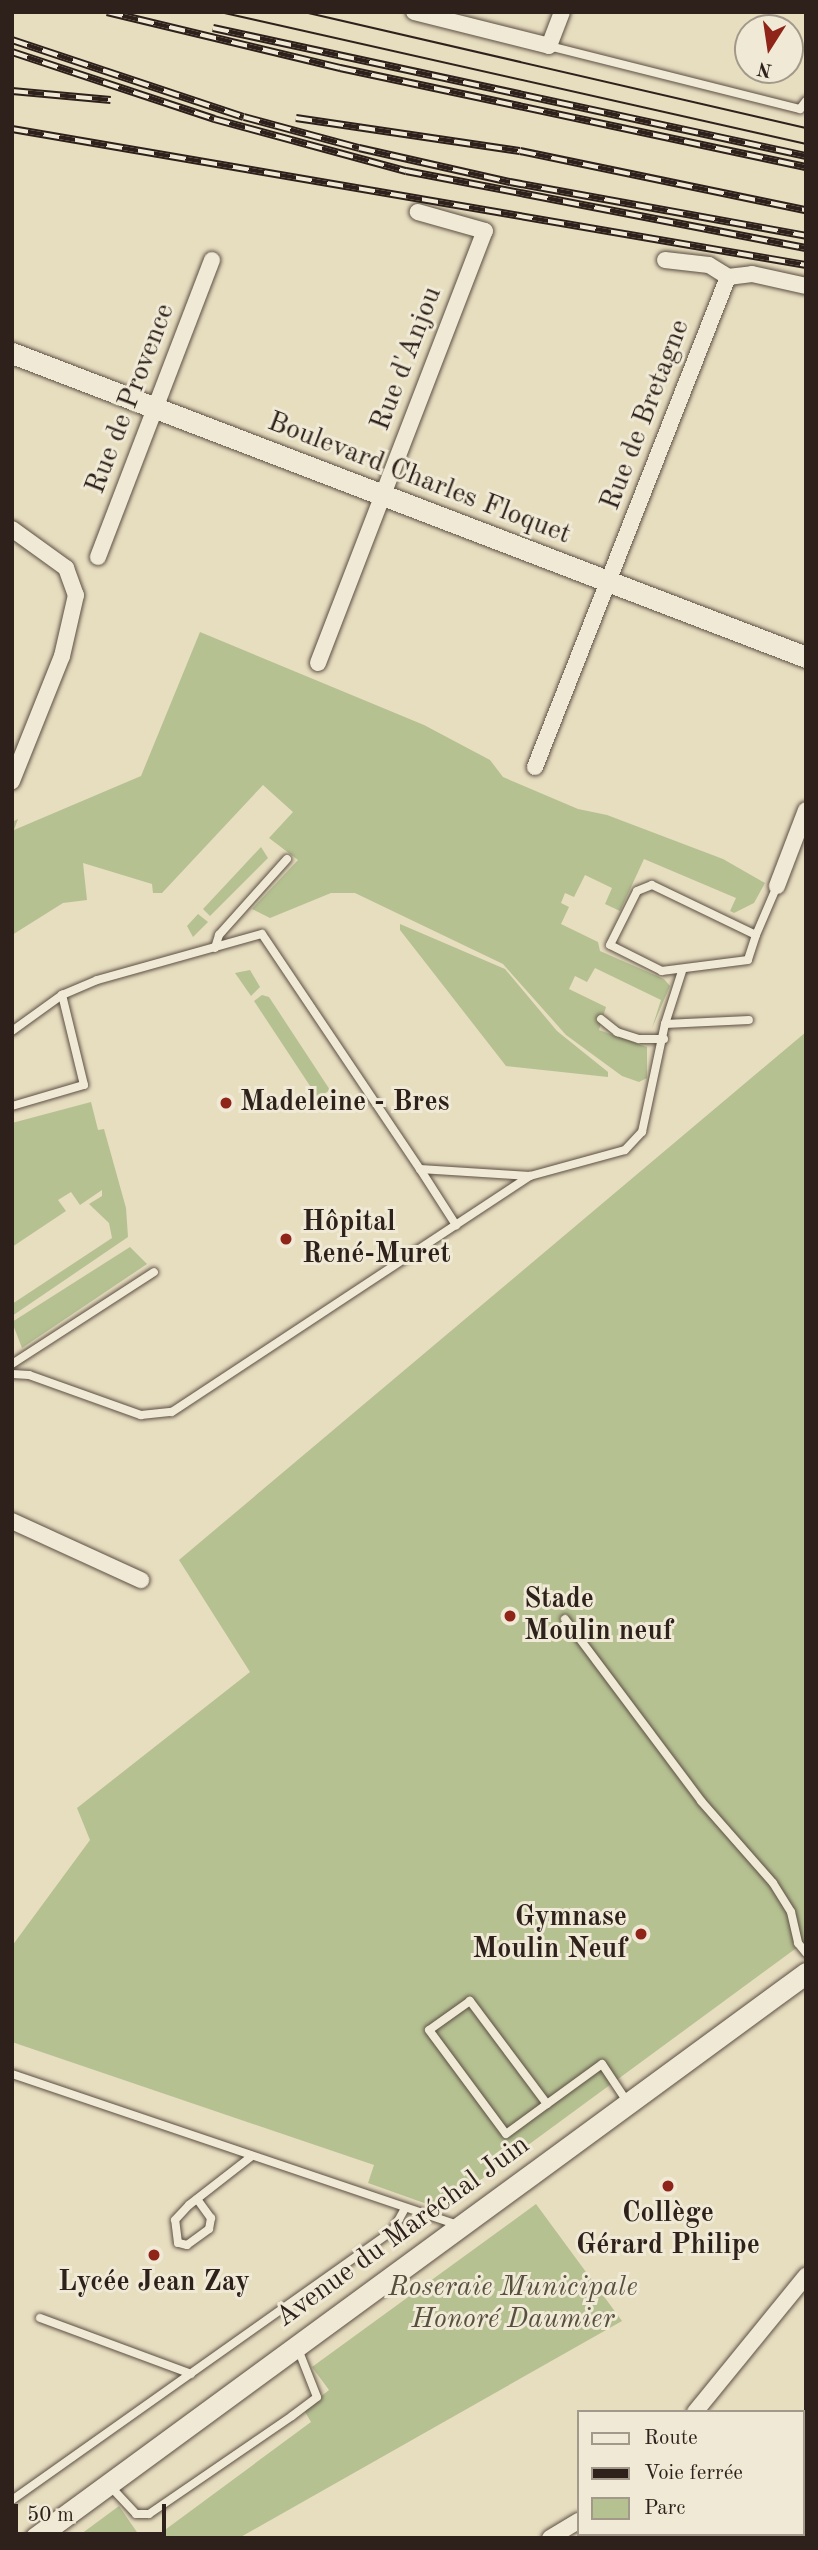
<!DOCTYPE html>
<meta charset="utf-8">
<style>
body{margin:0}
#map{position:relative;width:818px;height:2550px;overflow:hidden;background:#e7ddbf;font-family:"Old Standard TT",serif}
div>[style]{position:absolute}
.green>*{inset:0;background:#b6c192}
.roads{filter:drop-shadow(0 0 2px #5c4f44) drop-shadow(0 0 2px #5c4f44)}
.service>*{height:8px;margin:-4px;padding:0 4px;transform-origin:4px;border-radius:4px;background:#efe9d5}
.minor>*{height:16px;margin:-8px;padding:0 8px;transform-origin:8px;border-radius:8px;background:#efe9d5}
.tertiary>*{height:21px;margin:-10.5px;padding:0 10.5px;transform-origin:10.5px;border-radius:10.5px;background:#efe9d5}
.tram>*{height:2px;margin:-1px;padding:0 1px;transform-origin:1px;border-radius:1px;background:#2e201b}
.rail>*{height:8px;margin-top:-4px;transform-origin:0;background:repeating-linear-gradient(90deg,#efe9d5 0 16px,#2e201b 0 32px);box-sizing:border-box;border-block:2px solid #2e201b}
.dots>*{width:19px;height:19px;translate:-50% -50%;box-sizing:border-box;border:4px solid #efe9d5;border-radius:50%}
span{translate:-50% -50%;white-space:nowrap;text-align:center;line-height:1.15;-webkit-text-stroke:6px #efe9d5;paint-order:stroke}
.street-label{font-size:28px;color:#2e201b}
.poi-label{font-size:28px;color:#2e201b;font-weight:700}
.left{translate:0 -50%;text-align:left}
.right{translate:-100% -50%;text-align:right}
.park-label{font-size:28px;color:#57503f;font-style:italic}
.frame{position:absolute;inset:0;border:14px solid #2e201b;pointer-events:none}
.legend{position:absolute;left:577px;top:2410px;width:228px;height:126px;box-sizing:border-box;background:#efe9d5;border:2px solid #a2998b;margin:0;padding:9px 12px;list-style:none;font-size:21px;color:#2e201b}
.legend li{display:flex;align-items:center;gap:14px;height:35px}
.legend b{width:35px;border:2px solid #a2998b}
.north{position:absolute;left:734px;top:14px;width:70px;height:70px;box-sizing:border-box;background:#efe9d5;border:2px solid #a2998b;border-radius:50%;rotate:192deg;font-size:19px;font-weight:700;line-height:28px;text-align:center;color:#2e201b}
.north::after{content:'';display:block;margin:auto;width:24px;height:32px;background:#8f2418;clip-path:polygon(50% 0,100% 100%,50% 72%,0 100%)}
.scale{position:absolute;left:14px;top:2504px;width:152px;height:32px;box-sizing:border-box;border:4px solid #2e201b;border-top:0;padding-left:9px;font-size:21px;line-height:24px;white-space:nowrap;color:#2e201b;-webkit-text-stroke:5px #efe9d5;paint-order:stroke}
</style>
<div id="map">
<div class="green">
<i style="clip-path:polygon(200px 632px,424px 725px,490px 760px,503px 777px,578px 809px,607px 815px,723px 859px,765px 883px,754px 903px,734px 913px,730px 911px,736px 898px,644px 859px,620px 911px,605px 904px,612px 888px,585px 875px,574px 897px,565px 893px,561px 903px,569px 907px,561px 924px,598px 942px,600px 951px,664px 979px,670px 986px,652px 1028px,661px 1000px,595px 968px,587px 982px,575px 976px,569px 989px,606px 1007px,599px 1030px,647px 1047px,647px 1078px,639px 1082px,622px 1076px,566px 1035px,503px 964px,355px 893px,331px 893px,270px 918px,252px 909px,298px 860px,269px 838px,293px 812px,263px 785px,162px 893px,153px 893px,152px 884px,83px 863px,87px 900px,63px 903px,12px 935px,12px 822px,18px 819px,14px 830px,141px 776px)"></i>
<i style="clip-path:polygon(261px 847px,268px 858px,210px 916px,203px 909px)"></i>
<i style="clip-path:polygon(198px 914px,208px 922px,193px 937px,187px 926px)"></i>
<i style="clip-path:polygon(400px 924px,505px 969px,557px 1031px,608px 1072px,608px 1077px,506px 1066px,400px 930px)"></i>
<i style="clip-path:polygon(250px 970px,260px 987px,251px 996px,235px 973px)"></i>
<i style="clip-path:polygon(262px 995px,269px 997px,330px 1090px,318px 1098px,254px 1001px)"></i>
<i style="clip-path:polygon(806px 1032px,806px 1941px,441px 2209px,368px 2183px,374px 2165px,12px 2042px,12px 1946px,90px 1840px,77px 1808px,250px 1672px,179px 1560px)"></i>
<i style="clip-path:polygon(91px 1102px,98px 1130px,104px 1129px,126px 1208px,128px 1237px,12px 1316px,12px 1304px,112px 1238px,109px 1223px,89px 1204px,102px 1196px,102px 1190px,80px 1205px,71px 1192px,58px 1200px,66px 1211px,12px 1247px,12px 1123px)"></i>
<i style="clip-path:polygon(130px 1247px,147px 1264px,22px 1348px,12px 1322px)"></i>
<i style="clip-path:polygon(536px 2204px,622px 2321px,239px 2538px,154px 2538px,311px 2422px,304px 2410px,329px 2390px,312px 2367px)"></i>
<i style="clip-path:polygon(119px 2506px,141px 2538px,76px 2538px,77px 2537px)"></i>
</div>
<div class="roads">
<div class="service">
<i style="left:549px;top:46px;width:259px;rotate:14.1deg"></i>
<i style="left:800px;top:109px;width:10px;rotate:-53deg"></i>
<i style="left:652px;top:885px;width:115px;rotate:25.7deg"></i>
<i style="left:756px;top:935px;width:26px;rotate:108deg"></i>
<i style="left:748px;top:960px;width:87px;rotate:172.7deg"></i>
<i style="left:662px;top:971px;width:58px;rotate:-153.4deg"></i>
<i style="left:610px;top:945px;width:60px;rotate:-63.4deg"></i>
<i style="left:637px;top:891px;width:16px;rotate:-22deg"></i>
<i style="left:756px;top:935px;width:53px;rotate:-66.8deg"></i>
<i style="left:215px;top:948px;width:14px;rotate:-73deg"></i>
<i style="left:219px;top:935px;width:102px;rotate:-48.2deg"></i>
<i style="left:601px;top:1019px;width:21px;rotate:39deg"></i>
<i style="left:617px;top:1032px;width:23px;rotate:18deg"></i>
<i style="left:639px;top:1039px;width:25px"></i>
<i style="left:665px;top:1024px;width:84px;rotate:-2.7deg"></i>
<i style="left:12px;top:1031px;width:62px;rotate:-35.8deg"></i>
<i style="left:62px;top:995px;width:38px;rotate:-23deg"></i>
<i style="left:97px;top:980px;width:171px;rotate:-15.6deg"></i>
<i style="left:262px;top:934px;width:283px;rotate:56.1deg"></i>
<i style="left:420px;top:1169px;width:110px;rotate:3.6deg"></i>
<i style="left:12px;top:1106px;width:75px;rotate:-16.3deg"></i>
<i style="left:84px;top:1085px;width:93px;rotate:-103.7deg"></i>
<i style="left:420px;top:1169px;width:67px;rotate:57.3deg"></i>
<i style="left:12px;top:1364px;width:169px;rotate:-32.9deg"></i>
<i style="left:12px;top:1374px;width:17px;rotate:3deg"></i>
<i style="left:29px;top:1375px;width:119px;rotate:19.7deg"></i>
<i style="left:141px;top:1415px;width:31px;rotate:-6deg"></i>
<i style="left:172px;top:1412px;width:429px;rotate:-33.4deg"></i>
<i style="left:530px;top:1176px;width:98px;rotate:-15.3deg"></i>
<i style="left:625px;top:1150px;width:25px;rotate:-47deg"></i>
<i style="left:642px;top:1132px;width:110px;rotate:-78deg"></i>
<i style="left:665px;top:1024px;width:56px;rotate:-72.2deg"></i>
<i style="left:565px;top:1619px;width:227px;rotate:53.2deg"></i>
<i style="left:701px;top:1801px;width:109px;rotate:48.7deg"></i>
<i style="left:773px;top:1883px;width:34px;rotate:58deg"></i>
<i style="left:791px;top:1912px;width:32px;rotate:77deg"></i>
<i style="left:798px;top:1943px;width:13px;rotate:51deg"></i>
<i style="left:12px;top:2074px;width:470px;rotate:18.7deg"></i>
<i style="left:547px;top:2104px;width:129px;rotate:-126.8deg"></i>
<i style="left:470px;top:2001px;width:50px;rotate:144.7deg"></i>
<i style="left:429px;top:2030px;width:129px;rotate:53.5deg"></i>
<i style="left:506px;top:2134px;width:51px;rotate:-36.2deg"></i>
<i style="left:547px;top:2104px;width:68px;rotate:-36deg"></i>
<i style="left:602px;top:2064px;width:47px;rotate:56.3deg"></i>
<i style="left:197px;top:2199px;width:24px;rotate:54deg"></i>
<i style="left:211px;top:2218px;width:11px;rotate:100deg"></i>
<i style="left:209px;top:2229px;width:27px;rotate:144deg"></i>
<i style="left:187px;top:2245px;width:9px;rotate:-167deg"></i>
<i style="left:178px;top:2243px;width:23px;rotate:-97deg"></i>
<i style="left:175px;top:2220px;width:21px;rotate:-47deg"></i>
<i style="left:189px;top:2205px;width:80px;rotate:-37.9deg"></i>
<i style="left:40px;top:2318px;width:161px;rotate:20.3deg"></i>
<i style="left:110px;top:2486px;width:38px;rotate:47deg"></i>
<i style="left:136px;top:2514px;width:13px"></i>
<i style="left:149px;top:2514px;width:173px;rotate:-34.4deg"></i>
<i style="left:292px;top:2416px;width:31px;rotate:-37deg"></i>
<i style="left:317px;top:2397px;width:52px;rotate:-111.6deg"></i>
<i style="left:12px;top:2500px;width:467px;rotate:-35.3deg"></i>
<i style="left:393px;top:2230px;width:25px;rotate:-61deg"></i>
</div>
<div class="minor">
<i style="left:414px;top:12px;width:139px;rotate:14.1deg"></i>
<i style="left:549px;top:46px;width:36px;rotate:-69deg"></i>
<i style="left:665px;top:260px;width:44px;rotate:6.5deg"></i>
<i style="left:709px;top:265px;width:22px;rotate:32deg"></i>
<i style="left:728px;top:277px;width:24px;rotate:-7deg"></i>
<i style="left:752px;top:274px;width:55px;rotate:12.5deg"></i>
<i style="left:12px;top:529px;width:67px;rotate:35.8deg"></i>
<i style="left:66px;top:568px;width:29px;rotate:70deg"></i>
<i style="left:76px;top:595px;width:63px;rotate:102.9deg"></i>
<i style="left:62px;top:656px;width:135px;rotate:111.8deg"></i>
<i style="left:98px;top:557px;width:318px;rotate:-69deg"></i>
<i style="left:318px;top:663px;width:463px;rotate:-68.9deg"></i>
<i style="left:485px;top:231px;width:70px;rotate:-164.2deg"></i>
<i style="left:535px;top:767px;width:527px;rotate:-68.5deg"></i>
<i style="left:777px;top:886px;width:81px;rotate:-69.1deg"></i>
<i style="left:12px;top:1521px;width:142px;rotate:24.6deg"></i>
<i style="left:695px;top:2412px;width:176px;rotate:-50.8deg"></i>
<i style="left:658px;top:2534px;width:4px;rotate:63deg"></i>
<i style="left:550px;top:2538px;width:33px;rotate:-31deg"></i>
</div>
<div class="tertiary">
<i style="left:12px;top:353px;width:850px;rotate:20.95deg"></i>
<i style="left:35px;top:2538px;width:956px;rotate:-36.23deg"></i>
</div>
</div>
<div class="tram">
<i style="left:220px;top:12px;width:601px;rotate:12.69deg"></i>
<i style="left:304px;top:12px;width:515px;rotate:13.01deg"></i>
</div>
<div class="rail">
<i style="left:107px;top:12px;width:240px;rotate:13.5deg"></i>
<i style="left:340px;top:68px;width:476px;rotate:12deg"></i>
<i style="left:213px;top:28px;width:607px;rotate:12.18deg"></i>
<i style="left:12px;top:40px;width:244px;rotate:18.4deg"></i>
<i style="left:244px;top:117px;width:119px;rotate:15.1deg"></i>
<i style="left:359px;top:148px;width:155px;rotate:12.7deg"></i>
<i style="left:510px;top:182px;width:301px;rotate:10.3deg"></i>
<i style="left:12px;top:52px;width:213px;rotate:18.3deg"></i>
<i style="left:214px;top:119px;width:199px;rotate:15.2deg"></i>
<i style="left:406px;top:171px;width:407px;rotate:10.9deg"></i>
<i style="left:12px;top:91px;width:99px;rotate:5.2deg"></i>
<i style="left:296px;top:118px;width:226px;rotate:8.4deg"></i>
<i style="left:520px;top:151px;width:292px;rotate:11.7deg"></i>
<i style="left:12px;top:129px;width:806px;rotate:9.72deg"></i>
</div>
<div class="dots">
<i style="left:226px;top:1103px;background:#8f2418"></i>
<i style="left:286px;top:1239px;background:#8f2418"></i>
<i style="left:510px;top:1616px;background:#8f2418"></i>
<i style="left:641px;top:1934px;background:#8f2418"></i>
<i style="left:668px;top:2186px;background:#8f2418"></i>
<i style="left:154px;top:2255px;background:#8f2418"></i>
</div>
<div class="street-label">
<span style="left:407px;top:359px;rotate:-69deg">Rue d'Anjou</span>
<span style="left:131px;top:399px;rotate:-69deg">Rue de Provence</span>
<span style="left:646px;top:415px;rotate:-69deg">Rue de Bretagne</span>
<span style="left:419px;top:479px;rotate:21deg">Boulevard Charles Floquet</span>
<span style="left:403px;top:2232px;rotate:-36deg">Avenue du Maréchal Juin</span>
</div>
<div class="poi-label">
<span class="left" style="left:240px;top:1103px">Madeleine - Bres</span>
<span class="left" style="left:302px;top:1239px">Hôpital<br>René-Muret</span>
<span class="left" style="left:524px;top:1616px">Stade<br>Moulin neuf</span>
<span class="right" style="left:627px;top:1934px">Gymnase<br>Moulin Neuf</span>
<span style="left:668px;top:2230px">Collège<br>Gérard Philipe</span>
<span style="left:154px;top:2283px">Lycée Jean Zay</span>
</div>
<div class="park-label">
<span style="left:513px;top:2304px">Roseraie Municipale<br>Honoré Daumier</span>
</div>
<div class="frame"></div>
<ul class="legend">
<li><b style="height:9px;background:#efe9d5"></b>Route</li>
<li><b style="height:9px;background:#2e201b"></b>Voie ferrée</li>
<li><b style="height:19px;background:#b6c192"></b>Parc</li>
</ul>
<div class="north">N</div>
<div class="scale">50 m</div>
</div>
